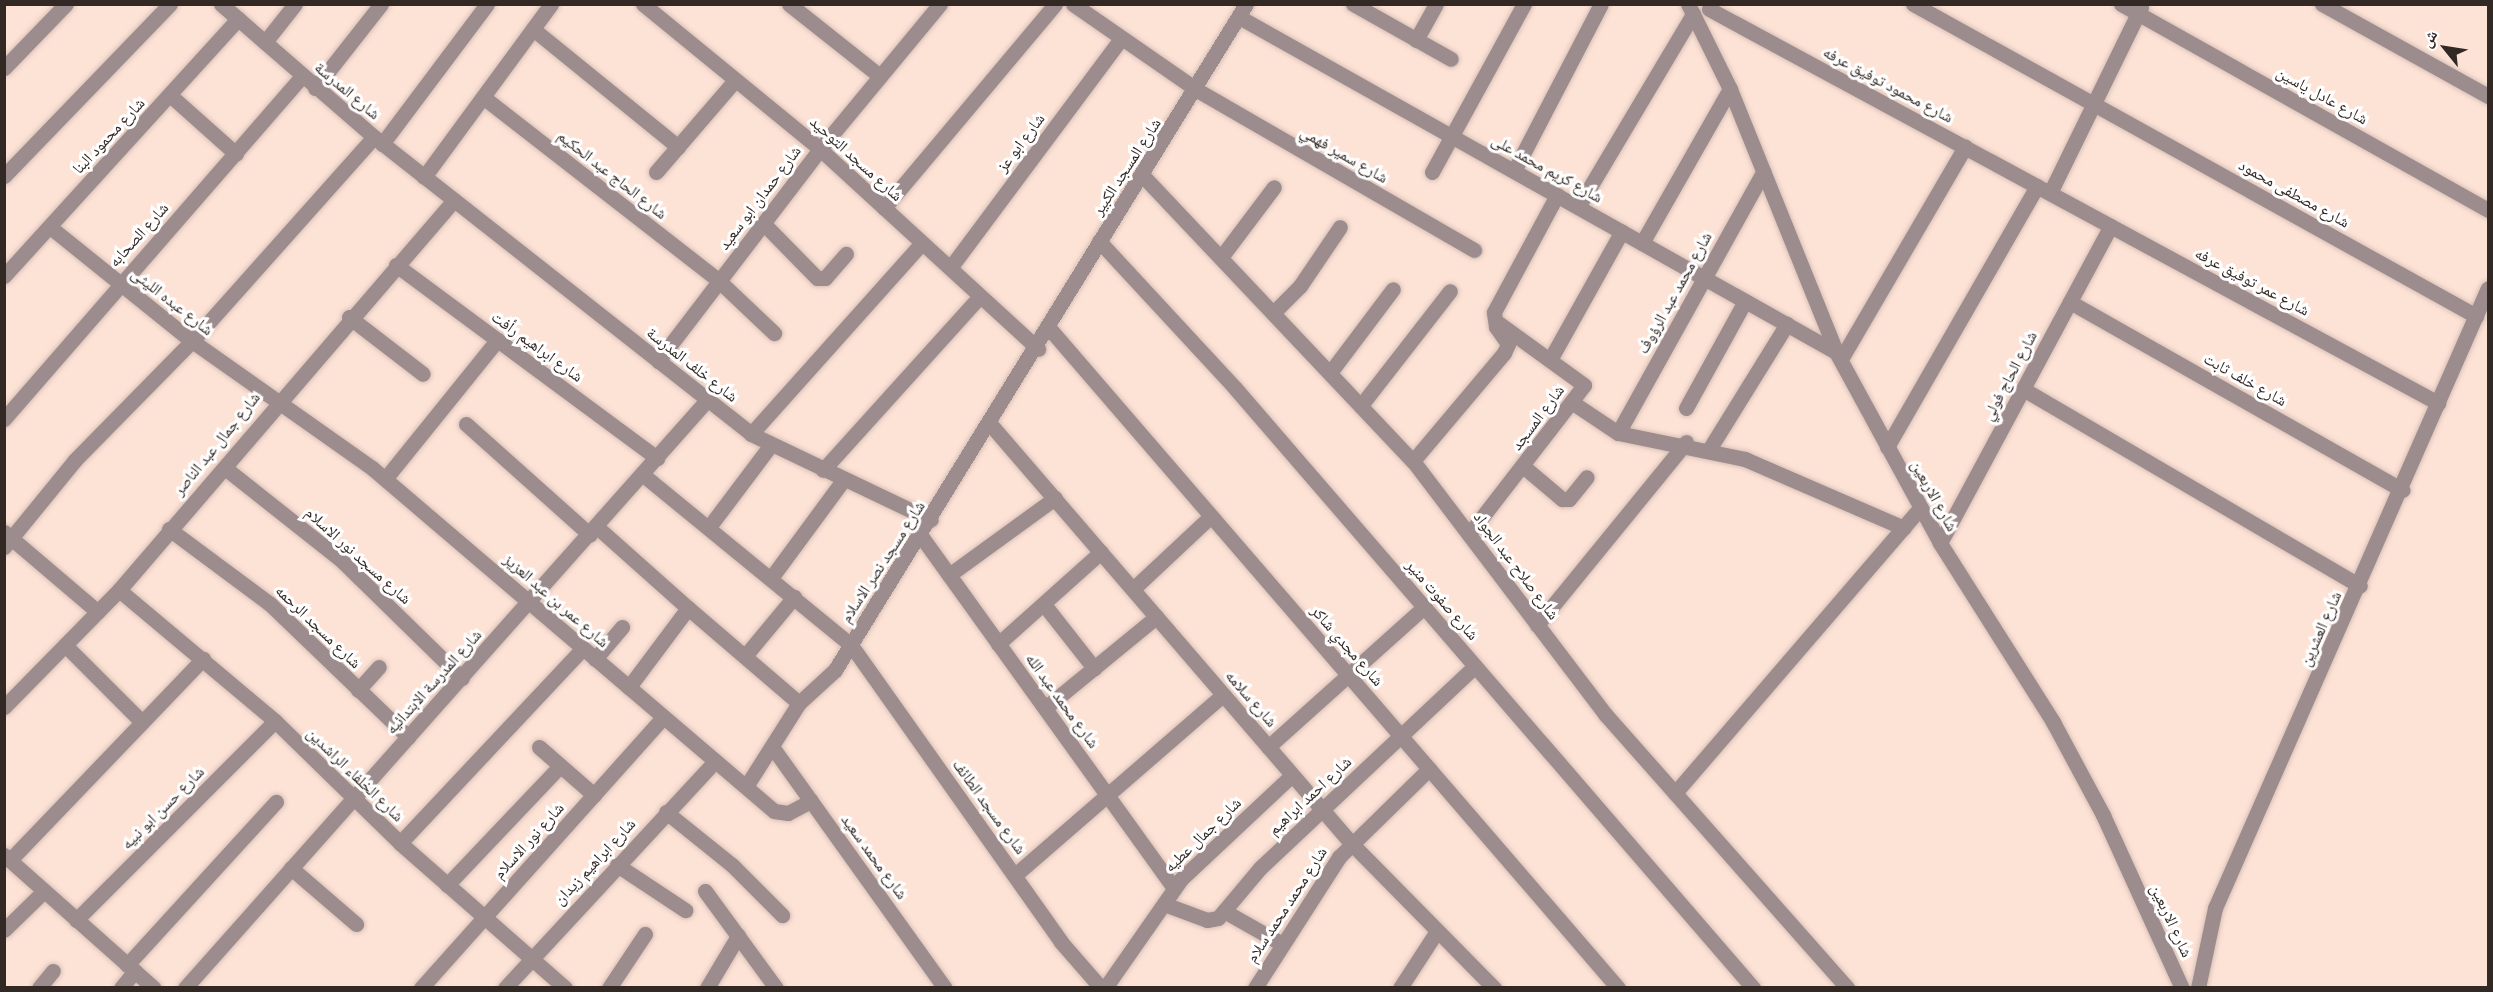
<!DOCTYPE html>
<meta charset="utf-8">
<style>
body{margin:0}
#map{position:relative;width:2493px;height:992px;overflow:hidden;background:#fde2d6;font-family:"Fira Sans Condensed","Noto Naskh Arabic",sans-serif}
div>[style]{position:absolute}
.roads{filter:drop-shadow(0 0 2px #d8c1b6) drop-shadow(0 0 2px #d8c1b6)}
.street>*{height:15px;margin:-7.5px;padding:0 7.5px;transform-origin:7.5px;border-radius:7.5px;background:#9c8c8e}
span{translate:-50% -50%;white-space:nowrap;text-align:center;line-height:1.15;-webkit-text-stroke:6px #fff;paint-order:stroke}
.street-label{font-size:16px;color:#322824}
.frame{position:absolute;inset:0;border:6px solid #322824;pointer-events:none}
.north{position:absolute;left:2415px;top:18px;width:60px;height:60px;-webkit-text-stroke:4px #fff;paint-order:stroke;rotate:300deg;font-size:16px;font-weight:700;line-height:24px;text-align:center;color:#322824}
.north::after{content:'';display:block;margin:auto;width:21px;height:27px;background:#322824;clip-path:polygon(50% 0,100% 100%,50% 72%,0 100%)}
</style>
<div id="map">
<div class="roads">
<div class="street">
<i style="left:221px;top:4px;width:203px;rotate:41deg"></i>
<i style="left:374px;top:137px;width:480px;rotate:38.2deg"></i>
<i style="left:751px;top:434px;width:199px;rotate:25.5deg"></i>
<i style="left:643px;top:4px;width:229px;rotate:39.3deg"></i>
<i style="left:820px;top:149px;width:296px;rotate:42.5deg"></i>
<i style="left:789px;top:4px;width:116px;rotate:38.4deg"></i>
<i style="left:1073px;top:4px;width:151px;rotate:34.7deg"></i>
<i style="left:1197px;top:90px;width:320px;rotate:30deg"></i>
<i style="left:1353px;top:4px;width:112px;rotate:29.3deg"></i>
<i style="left:1688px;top:4px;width:95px;rotate:63.7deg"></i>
<i style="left:1730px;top:89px;width:284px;rotate:68deg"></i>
<i style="left:1836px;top:352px;width:217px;rotate:61.4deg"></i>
<i style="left:1940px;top:543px;width:212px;rotate:57.7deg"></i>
<i style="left:2053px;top:722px;width:106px;rotate:61.7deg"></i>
<i style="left:2103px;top:815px;width:190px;rotate:65.5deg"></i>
<i style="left:1913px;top:4px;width:644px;rotate:28.99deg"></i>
<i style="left:2121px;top:4px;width:421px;rotate:29.3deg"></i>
<i style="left:2322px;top:4px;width:190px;rotate:29deg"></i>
<i style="left:1709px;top:9px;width:829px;rotate:28.39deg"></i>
<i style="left:1239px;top:17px;width:685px;rotate:29.3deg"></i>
<i style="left:533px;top:29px;width:187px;rotate:39.1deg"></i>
<i style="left:1416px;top:40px;width:41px;rotate:-60.9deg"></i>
<i style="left:265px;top:42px;width:48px;rotate:-51.7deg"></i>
<i style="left:4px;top:68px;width:89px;rotate:-45.9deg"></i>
<i style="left:315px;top:88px;width:107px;rotate:-51.8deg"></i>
<i style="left:171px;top:96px;width:87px;rotate:41.7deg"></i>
<i style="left:483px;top:97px;width:299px;rotate:37.9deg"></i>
<i style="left:719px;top:281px;width:76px;rotate:43.4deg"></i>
<i style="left:382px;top:144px;width:175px;rotate:-53.1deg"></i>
<i style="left:1514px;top:171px;width:188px;rotate:-62.5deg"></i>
<i style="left:656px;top:172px;width:121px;rotate:-49.3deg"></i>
<i style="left:1432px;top:172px;width:192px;rotate:-61.3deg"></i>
<i style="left:4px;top:176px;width:239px;rotate:-46deg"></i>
<i style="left:424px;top:177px;width:215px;rotate:-53.7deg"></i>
<i style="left:1144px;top:177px;width:391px;rotate:46.6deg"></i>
<i style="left:1413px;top:461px;width:318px;rotate:52.8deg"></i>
<i style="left:1605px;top:714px;width:366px;rotate:48.5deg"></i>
<i style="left:2050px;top:193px;width:207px;rotate:-63.9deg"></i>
<i style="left:1578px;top:207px;width:225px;rotate:-59.2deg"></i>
<i style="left:884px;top:208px;width:266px;rotate:-50deg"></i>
<i style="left:763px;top:223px;width:77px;rotate:45.5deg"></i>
<i style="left:817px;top:278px;width:8px"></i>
<i style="left:825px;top:278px;width:32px;rotate:-49deg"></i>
<i style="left:50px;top:227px;width:182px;rotate:38.8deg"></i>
<i style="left:192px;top:341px;width:220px;rotate:35.2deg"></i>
<i style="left:372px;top:468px;width:528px;rotate:40.47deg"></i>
<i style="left:774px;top:811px;width:14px;rotate:8deg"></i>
<i style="left:788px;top:813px;width:26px;rotate:-28deg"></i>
<i style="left:1099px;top:241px;width:200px;rotate:47.2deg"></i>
<i style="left:1235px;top:388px;width:793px;rotate:49.19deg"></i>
<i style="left:1642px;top:243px;width:177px;rotate:-60.3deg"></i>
<i style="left:1222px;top:256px;width:86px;rotate:-53deg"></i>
<i style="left:396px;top:265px;width:325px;rotate:36.5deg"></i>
<i style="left:950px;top:268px;width:286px;rotate:-53.3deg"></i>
<i style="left:4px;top:276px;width:348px;rotate:-47.7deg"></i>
<i style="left:2070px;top:302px;width:382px;rotate:29.5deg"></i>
<i style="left:1275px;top:311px;width:35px;rotate:-45deg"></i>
<i style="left:1300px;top:286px;width:71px;rotate:-55.9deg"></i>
<i style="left:349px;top:317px;width:93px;rotate:37.6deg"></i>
<i style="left:1049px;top:328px;width:871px;rotate:49.23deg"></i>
<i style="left:1551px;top:358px;width:145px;rotate:-60.8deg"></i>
<i style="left:1841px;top:359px;width:246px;rotate:-59.7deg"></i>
<i style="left:658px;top:361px;width:267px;rotate:-52.6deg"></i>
<i style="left:820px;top:149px;width:188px;rotate:-50.4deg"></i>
<i style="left:1332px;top:370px;width:101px;rotate:-53deg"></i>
<i style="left:2023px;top:389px;width:390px;rotate:30.3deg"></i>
<i style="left:1573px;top:403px;width:54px;rotate:33.7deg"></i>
<i style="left:1618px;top:433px;width:130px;rotate:11.6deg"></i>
<i style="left:1745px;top:459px;width:173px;rotate:23.5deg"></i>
<i style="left:1362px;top:404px;width:143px;rotate:-52.1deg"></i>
<i style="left:1686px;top:408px;width:122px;rotate:-61.1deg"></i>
<i style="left:4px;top:419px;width:454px;rotate:-49deg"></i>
<i style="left:466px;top:424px;width:166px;rotate:41.8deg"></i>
<i style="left:991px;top:425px;width:552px;rotate:49.26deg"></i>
<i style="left:1351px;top:843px;width:204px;rotate:45.4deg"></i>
<i style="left:1618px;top:433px;width:299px;rotate:-60.9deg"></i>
<i style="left:751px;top:434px;width:256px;rotate:-48.2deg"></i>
<i style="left:1887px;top:447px;width:301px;rotate:-60.1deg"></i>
<i style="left:1710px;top:448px;width:146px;rotate:-58.2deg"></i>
<i style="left:1413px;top:461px;width:141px;rotate:-49.9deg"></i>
<i style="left:1504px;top:353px;width:10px;rotate:-66deg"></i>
<i style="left:1508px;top:344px;width:21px;rotate:-125deg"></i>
<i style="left:1496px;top:327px;width:15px;rotate:-98deg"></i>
<i style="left:1494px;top:312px;width:133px;rotate:-61.7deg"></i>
<i style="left:1524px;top:467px;width:50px;rotate:40.1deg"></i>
<i style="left:1562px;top:499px;width:7px"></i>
<i style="left:1569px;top:499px;width:28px;rotate:-51deg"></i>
<i style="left:225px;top:468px;width:148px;rotate:38.4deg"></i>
<i style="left:341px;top:560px;width:169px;rotate:44.3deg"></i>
<i style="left:823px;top:470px;width:234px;rotate:-47.9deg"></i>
<i style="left:642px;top:474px;width:270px;rotate:39.3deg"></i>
<i style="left:851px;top:645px;width:364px;rotate:54.7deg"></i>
<i style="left:1061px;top:942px;width:61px;rotate:49deg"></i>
<i style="left:385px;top:479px;width:179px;rotate:-51.1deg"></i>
<i style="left:597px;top:527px;width:122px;rotate:41.7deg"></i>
<i style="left:688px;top:608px;width:99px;rotate:126.8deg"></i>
<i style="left:709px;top:527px;width:101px;rotate:-53deg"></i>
<i style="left:169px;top:529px;width:126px;rotate:36.6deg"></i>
<i style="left:270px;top:604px;width:192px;rotate:43.9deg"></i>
<i style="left:4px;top:532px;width:123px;rotate:40.4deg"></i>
<i style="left:1469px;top:534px;width:188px;rotate:-52.3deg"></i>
<i style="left:1584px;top:385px;width:107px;rotate:-144.1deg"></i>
<i style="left:921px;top:536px;width:433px;rotate:54.3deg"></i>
<i style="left:1940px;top:543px;width:360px;rotate:-61.7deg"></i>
<i style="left:4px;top:547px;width:112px;rotate:-50.8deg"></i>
<i style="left:75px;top:460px;width:167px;rotate:-45.5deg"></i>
<i style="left:192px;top:341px;width:273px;rotate:-48.3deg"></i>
<i style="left:949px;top:575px;width:131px;rotate:-36deg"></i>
<i style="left:771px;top:578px;width:123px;rotate:-53.6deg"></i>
<i style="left:1133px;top:589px;width:107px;rotate:-43.1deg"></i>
<i style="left:119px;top:590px;width:204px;rotate:40deg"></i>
<i style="left:275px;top:721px;width:175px;rotate:44.3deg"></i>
<i style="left:400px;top:843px;width:220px;rotate:41.3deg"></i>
<i style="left:1046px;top:607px;width:78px;rotate:51.8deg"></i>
<i style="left:688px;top:608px;width:146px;rotate:40.6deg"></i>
<i style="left:1537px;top:625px;width:236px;rotate:-50.8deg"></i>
<i style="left:998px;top:644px;width:138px;rotate:-41.8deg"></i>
<i style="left:65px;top:645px;width:109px;rotate:45deg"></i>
<i style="left:745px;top:656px;width:77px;rotate:-50.3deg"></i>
<i style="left:595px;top:659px;width:42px;rotate:-49.8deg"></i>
<i style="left:358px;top:690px;width:31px;rotate:-48deg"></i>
<i style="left:4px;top:707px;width:164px;rotate:-45.5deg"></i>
<i style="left:119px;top:590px;width:514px;rotate:-49.34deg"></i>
<i style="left:1045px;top:708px;width:144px;rotate:-39.3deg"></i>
<i style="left:539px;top:747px;width:73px;rotate:41.1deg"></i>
<i style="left:1268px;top:747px;width:210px;rotate:-41.9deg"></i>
<i style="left:773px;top:748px;width:295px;rotate:54.4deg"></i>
<i style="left:747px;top:785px;width:97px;rotate:-57.6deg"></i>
<i style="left:799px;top:703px;width:49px;rotate:-42.5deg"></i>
<i style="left:835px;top:670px;width:783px;rotate:-58.32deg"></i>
<i style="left:1675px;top:793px;width:376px;rotate:-49.3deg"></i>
<i style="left:666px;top:812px;width:85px;rotate:38.8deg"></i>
<i style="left:732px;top:865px;width:71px;rotate:45deg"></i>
<i style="left:400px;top:843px;width:267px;rotate:-46.8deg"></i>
<i style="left:4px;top:855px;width:200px;rotate:41.6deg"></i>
<i style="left:10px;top:860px;width:279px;rotate:-46.2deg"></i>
<i style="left:617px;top:865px;width:82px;rotate:33.5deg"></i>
<i style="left:291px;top:868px;width:86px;rotate:40.7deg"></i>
<i style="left:1015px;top:875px;width:275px;rotate:-40.9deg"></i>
<i style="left:447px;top:885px;width:164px;rotate:-46.5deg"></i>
<i style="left:705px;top:891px;width:120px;rotate:53.8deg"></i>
<i style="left:1164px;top:904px;width:46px;rotate:20.4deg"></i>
<i style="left:1207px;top:920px;width:11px;rotate:-10deg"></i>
<i style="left:1218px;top:918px;width:65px;rotate:-50deg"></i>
<i style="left:1260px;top:868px;width:295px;rotate:-43.2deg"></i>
<i style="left:1224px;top:911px;width:67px;rotate:29.6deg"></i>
<i style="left:76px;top:920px;width:281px;rotate:-45deg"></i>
<i style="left:4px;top:930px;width:56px;rotate:-44.3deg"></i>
<i style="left:127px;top:965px;width:221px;rotate:-47.6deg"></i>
<i style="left:39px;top:988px;width:22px;rotate:-51deg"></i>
<i style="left:121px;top:988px;width:22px;rotate:-51deg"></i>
<i style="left:185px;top:988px;width:786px;rotate:-48.4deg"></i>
<i style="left:421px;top:988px;width:363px;rotate:-48.2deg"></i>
<i style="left:505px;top:988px;width:308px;rotate:-47.2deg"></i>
<i style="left:609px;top:988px;width:65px;rotate:-56.3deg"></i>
<i style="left:707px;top:988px;width:61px;rotate:-59.2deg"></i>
<i style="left:1105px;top:988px;width:133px;rotate:-55.1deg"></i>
<i style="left:1181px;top:879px;width:152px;rotate:-43.1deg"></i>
<i style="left:1255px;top:988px;width:156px;rotate:-57.3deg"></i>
<i style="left:1339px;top:857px;width:126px;rotate:-44.4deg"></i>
<i style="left:1400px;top:988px;width:68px;rotate:-57deg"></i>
<i style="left:2198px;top:988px;width:82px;rotate:-78deg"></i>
<i style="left:2215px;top:908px;width:677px;rotate:-66.24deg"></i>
</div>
</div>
<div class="street-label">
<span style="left:1888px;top:85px;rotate:28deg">شارع محمود توفيق عرفه</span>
<span style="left:347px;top:91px;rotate:40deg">شارع المدرسة</span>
<span style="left:2322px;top:96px;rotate:29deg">شارع عادل ياسين</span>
<span style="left:109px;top:136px;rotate:-47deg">شارع محمود البنا</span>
<span style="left:1021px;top:143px;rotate:-53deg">شارع ابو عز</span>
<span style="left:1344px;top:155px;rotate:30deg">شارع سمير فهمي</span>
<span style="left:856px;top:159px;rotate:42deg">شارع مسجد التوحيد</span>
<span style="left:1127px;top:167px;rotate:-57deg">شارع المسجد الكبير</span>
<span style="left:1547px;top:169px;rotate:29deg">شارع كريم محمد على</span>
<span style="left:612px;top:175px;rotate:38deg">شارع الحاج عبد الحكيم</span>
<span style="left:2294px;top:194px;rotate:29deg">شارع مصطفى محمود</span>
<span style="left:760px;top:198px;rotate:-53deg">شارع حمدان ابو سعيد</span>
<span style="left:139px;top:235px;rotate:-48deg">شارع الصحابه</span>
<span style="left:2252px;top:282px;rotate:28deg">شارع عمر توفيق عرفه</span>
<span style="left:1675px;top:293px;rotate:-61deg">شارع محمد عبد الرؤوف</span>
<span style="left:172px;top:302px;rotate:38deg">شارع عبده الليثى</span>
<span style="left:537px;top:347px;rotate:36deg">شارع ابراهيم رأفت</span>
<span style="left:692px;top:365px;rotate:38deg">شارع خلف المدرسة</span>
<span style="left:2010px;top:376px;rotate:-62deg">شارع الحاج فولي</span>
<span style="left:2245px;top:380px;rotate:29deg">شارع خلف ثابت</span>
<span style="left:1538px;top:418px;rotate:-53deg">شارع المسجد</span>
<span style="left:217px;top:444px;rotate:-51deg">شارع جمال عبد الناصر</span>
<span style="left:1934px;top:496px;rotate:61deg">شارع الاربعين</span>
<span style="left:358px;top:556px;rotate:42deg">شارع مسجد نور الاسلام</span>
<span style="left:883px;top:562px;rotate:-57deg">شارع مسجد نصر الاسلام</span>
<span style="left:1516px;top:566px;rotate:53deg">شارع صلاح عبد الجواد</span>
<span style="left:1442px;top:600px;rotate:49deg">شارع صفوت منير</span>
<span style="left:556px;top:601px;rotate:41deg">شارع عمر بن عبد العزيز</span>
<span style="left:318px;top:627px;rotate:44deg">شارع مسجد الرحمه</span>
<span style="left:2321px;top:629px;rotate:-66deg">شارع العشرين</span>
<span style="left:1347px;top:646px;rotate:49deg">شارع مجدي شاكر</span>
<span style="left:434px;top:682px;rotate:-48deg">شارع المدرسة الابتدائيه</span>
<span style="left:1251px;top:699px;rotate:49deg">شارع سلامه</span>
<span style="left:1062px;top:701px;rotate:54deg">شارع محمد عبد الله</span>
<span style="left:355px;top:775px;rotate:44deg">شارع الخلفاء الراشدين</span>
<span style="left:1310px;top:796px;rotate:-43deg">شارع احمد ابراهيم</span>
<span style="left:989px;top:807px;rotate:54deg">شارع مسجد الطائف</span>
<span style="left:163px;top:808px;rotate:-45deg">شارع حسن ابو نبيه</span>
<span style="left:1203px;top:835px;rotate:-44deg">شارع جمال عطيه</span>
<span style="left:529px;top:841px;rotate:-48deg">شارع نور الاسلام</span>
<span style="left:874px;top:857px;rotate:54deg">شارع محمد سعيد</span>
<span style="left:595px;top:862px;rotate:-47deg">شارع ابراهيم زيدان</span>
<span style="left:1287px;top:905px;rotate:-57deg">شارع محمد محمد سلام</span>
<span style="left:2171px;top:921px;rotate:65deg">شارع الاربعين</span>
</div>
<div class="frame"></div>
<div class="north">ش</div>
</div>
